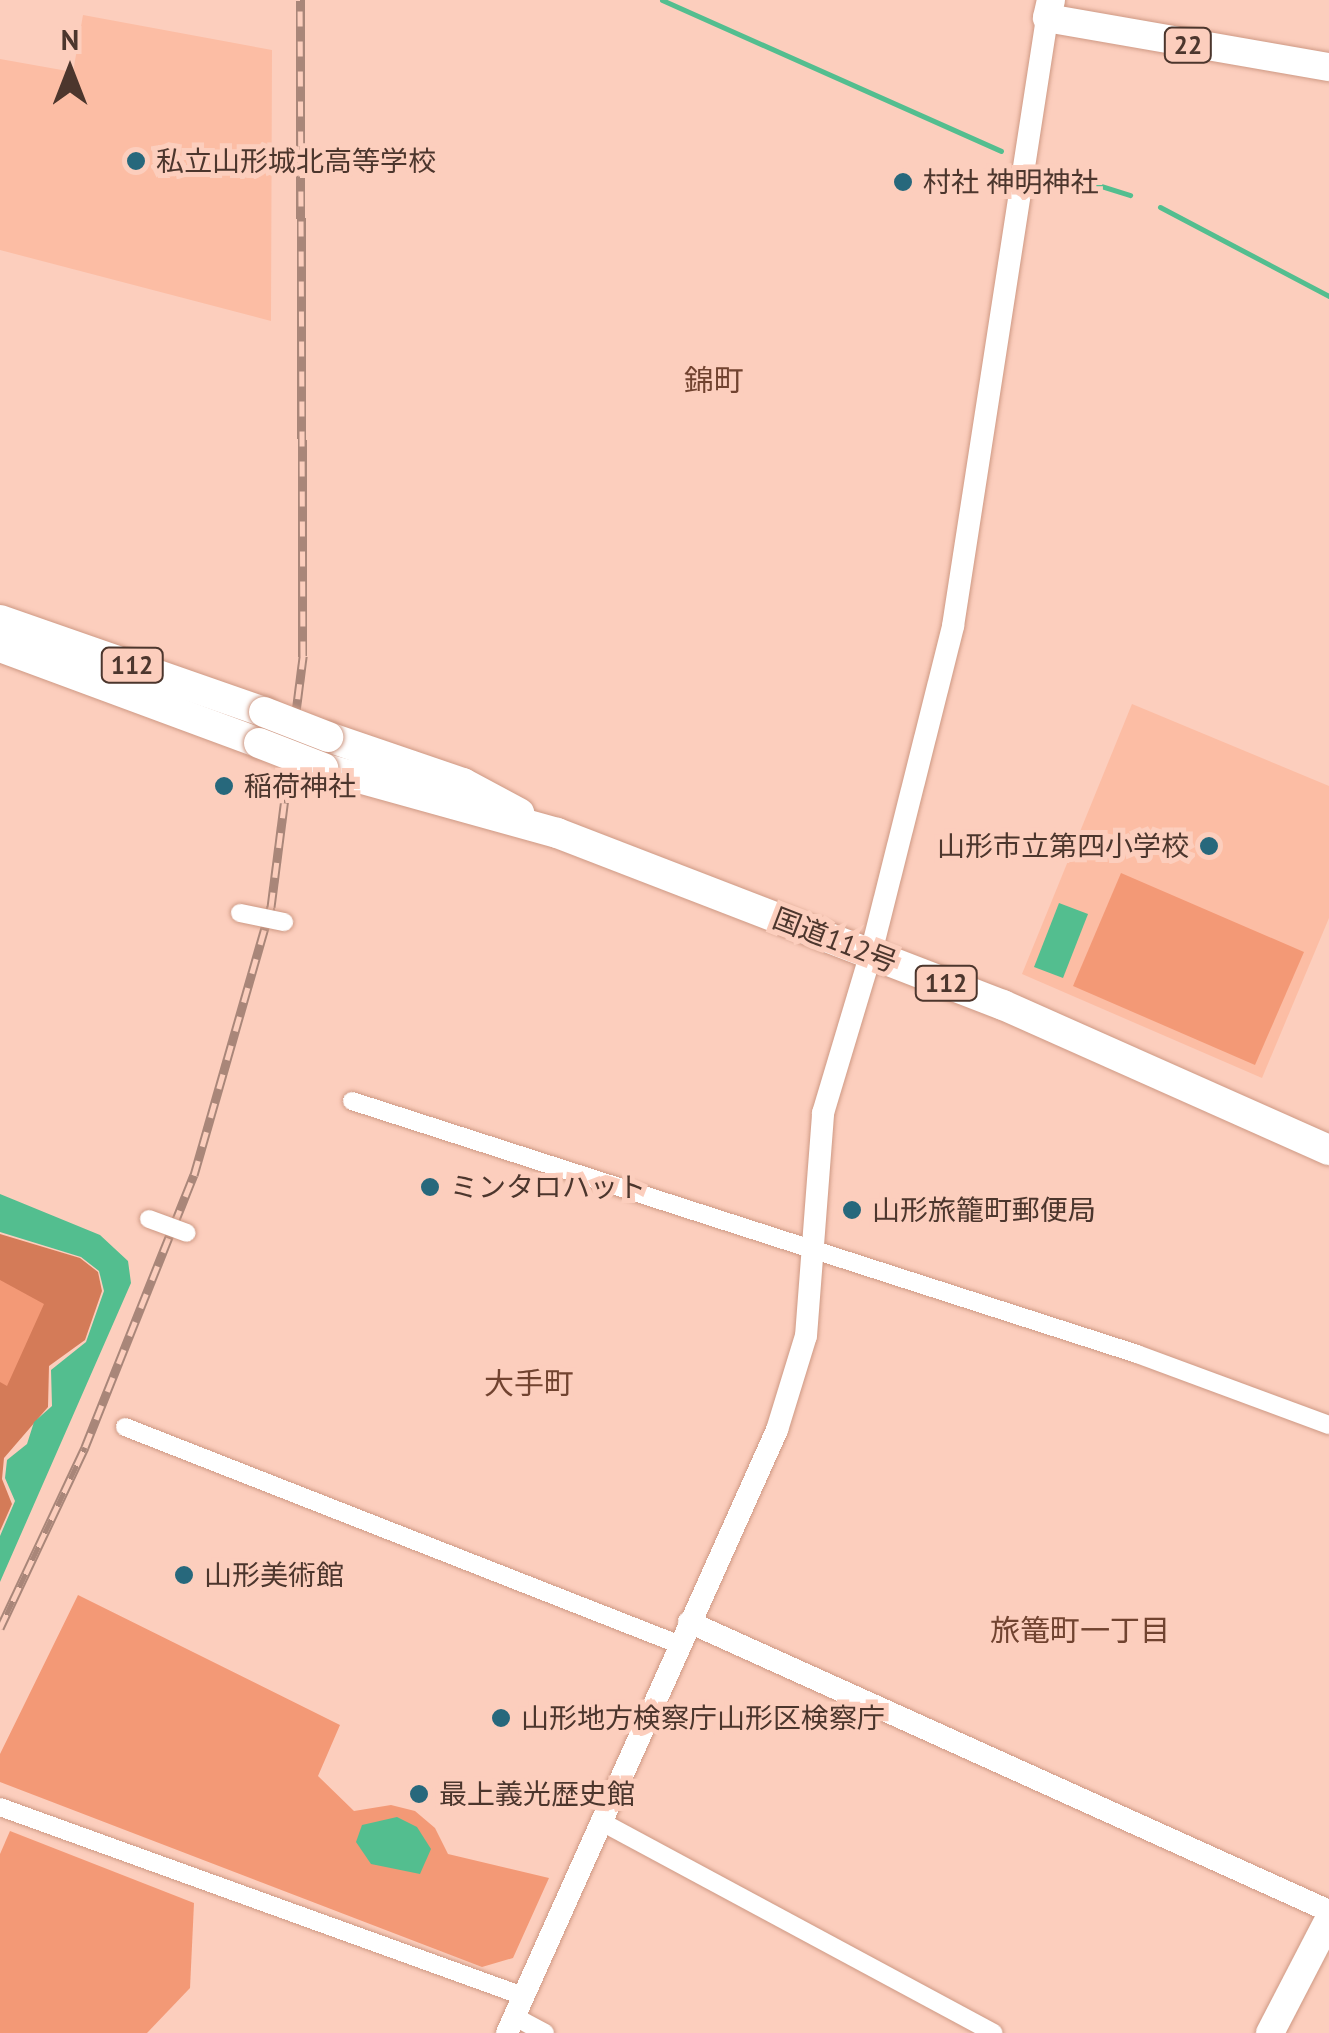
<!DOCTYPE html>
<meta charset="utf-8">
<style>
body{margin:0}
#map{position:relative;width:1329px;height:2033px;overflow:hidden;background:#fccebd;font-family:"PT Sans","Noto Sans JP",sans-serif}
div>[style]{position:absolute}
.built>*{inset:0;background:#fcbda4}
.green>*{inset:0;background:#f39976}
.forest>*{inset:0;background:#d47b58}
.water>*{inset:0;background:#53be8f}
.stream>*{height:5px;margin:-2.5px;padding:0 2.5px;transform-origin:2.5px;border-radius:2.5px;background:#53be8f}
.roads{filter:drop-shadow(0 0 2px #ce9984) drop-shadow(0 0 2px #ce9984)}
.street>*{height:18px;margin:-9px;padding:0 9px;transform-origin:9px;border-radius:9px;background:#fff}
.secondary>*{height:22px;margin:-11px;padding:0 11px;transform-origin:11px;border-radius:11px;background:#fff}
.primary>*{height:28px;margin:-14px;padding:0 14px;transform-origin:14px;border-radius:14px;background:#fff}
.highway>*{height:30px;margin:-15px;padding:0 15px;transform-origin:15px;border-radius:15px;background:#fff}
.rail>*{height:9px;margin-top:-4.5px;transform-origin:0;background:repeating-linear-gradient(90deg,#fccebd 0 15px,#a98679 0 30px);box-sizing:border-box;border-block:2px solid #a98679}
.bridges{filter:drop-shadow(0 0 2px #ce9984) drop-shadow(0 0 2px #ce9984)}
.street-bridge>*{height:18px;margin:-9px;padding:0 9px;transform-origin:9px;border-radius:9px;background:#fff}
.highway-bridge>*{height:30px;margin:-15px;padding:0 15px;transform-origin:15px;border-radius:15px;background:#fff}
.dots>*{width:28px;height:28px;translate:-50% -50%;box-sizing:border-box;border:5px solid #fccebd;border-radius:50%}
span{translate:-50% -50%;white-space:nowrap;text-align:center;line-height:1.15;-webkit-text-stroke:10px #fccebd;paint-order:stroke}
.shield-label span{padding:2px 8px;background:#fccebd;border:2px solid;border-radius:8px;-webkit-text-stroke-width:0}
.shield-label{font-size:25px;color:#4c362d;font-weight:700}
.poi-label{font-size:28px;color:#4c362d}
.left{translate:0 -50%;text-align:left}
.right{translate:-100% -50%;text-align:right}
.street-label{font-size:28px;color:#4c362d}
.neighbourhood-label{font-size:30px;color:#714330}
.north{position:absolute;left:20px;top:20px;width:100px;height:100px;-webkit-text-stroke:8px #fccebd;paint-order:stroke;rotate:0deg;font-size:28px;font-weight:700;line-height:40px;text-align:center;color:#4c362d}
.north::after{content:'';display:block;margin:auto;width:35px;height:45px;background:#4c362d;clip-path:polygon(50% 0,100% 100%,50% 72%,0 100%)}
</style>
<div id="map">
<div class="built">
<i style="clip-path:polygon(83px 15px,272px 50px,271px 321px,0 250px,0 59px,73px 72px)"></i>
<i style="clip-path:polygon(1132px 704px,1329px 786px,1329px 918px,1262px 1078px,1022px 974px)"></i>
</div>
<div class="green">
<i style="clip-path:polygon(1121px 873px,1304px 952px,1255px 1065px,1073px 986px)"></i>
<i style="clip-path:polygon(0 1253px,67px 1274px,0 1462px)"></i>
<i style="clip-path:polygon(78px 1595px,340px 1725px,318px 1776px,354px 1811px,391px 1805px,415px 1811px,435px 1828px,448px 1854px,549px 1878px,513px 1958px,482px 1967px,0 1782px,0 1754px)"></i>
<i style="clip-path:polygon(10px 1831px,194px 1903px,190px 1988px,147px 2033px,0 2033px,0 1854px)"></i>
</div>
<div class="forest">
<i style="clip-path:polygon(0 1234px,80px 1258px,98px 1272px,102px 1291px,85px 1340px,49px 1366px,48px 1407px,4px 1458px,2px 1479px,12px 1504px,0 1531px,0 1382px,7px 1386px,44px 1304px,0 1280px)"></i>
</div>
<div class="water">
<i style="clip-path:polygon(1059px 903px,1088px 914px,1063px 978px,1034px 967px)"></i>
<i style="clip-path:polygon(0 1194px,100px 1235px,128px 1261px,131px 1283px,0 1582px,0 1536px,15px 1501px,5px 1478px,7px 1460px,27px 1444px,34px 1422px,52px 1406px,51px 1370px,86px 1342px,104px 1291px,99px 1271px,81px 1257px,0 1232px)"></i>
<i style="clip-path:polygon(397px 1817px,417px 1827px,431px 1849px,420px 1874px,371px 1864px,356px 1842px,362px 1825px)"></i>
</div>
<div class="stream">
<i style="left:662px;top:0;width:371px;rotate:24deg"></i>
<i style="left:1050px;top:170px;width:84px;rotate:17.4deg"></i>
<i style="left:1160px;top:207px;width:191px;rotate:27.8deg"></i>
</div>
<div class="roads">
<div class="street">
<i style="left:352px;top:1101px;width:825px;rotate:17.86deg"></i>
<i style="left:1137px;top:1354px;width:205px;rotate:20.3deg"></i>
<i style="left:125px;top:1427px;width:594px;rotate:21.43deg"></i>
<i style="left:0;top:1807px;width:556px;rotate:19.87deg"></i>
<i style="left:600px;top:1821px;width:447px;rotate:28.3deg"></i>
<i style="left:515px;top:2017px;width:34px;rotate:28deg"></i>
</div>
<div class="secondary">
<i style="left:689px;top:1622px;width:702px;rotate:24.3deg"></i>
<i style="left:507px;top:2033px;width:661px;rotate:-65.88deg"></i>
<i style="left:777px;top:1430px;width:98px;rotate:-72.9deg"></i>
<i style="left:806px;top:1336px;width:224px;rotate:-85.6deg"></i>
<i style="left:823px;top:1113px;width:167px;rotate:-73.3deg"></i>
<i style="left:871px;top:953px;width:337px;rotate:-75.9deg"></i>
<i style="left:953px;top:626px;width:615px;rotate:-81.21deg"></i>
</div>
<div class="primary">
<i style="left:1051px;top:0;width:18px;rotate:103deg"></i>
<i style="left:1047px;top:18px;width:286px;rotate:9.9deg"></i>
<i style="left:1270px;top:2033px;width:128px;rotate:-62.6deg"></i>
</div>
<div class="highway">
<i style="left:0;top:620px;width:280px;rotate:19.2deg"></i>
<i style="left:0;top:647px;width:276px;rotate:20.3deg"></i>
<i style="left:328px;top:737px;width:143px;rotate:18.8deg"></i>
<i style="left:463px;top:783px;width:64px;rotate:28.2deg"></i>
<i style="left:323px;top:768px;width:243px;rotate:15.5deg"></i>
<i style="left:557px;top:833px;width:478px;rotate:21.1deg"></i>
<i style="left:1003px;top:1005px;width:357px;rotate:24deg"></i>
</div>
</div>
<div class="rail">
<i style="left:0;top:1628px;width:200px;rotate:-64.8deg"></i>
<i style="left:85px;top:1447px;width:293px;rotate:-68.2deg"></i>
<i style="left:194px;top:1175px;width:279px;rotate:-74deg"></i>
<i style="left:271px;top:907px;width:253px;rotate:-82.7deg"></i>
<i style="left:303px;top:656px;width:656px;rotate:-90.26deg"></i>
</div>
<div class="bridges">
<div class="street-bridge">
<i style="left:240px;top:913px;width:45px;rotate:11.6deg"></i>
<i style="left:149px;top:1219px;width:40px;rotate:20.2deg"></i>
</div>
<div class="highway-bridge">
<i style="left:264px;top:712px;width:69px;rotate:21.3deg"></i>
<i style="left:259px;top:743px;width:69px;rotate:21.3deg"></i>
</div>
</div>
<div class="dots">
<i style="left:136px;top:161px;background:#27687c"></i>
<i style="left:903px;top:182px;background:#27687c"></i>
<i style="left:224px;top:786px;background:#27687c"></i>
<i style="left:1209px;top:846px;background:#27687c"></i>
<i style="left:430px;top:1187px;background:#27687c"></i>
<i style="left:852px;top:1210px;background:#27687c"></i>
<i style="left:184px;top:1575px;background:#27687c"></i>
<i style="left:501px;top:1718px;background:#27687c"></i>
<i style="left:419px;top:1794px;background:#27687c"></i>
</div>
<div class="shield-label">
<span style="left:1188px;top:45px">22</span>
<span style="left:132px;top:665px">112</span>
<span style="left:946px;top:983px">112</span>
</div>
<div class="poi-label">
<span class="left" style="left:156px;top:161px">私立山形城北高等学校</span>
<span class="left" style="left:923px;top:182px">村社 神明神社</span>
<span class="left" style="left:244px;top:786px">稲荷神社</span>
<span class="right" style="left:1189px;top:846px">山形市立第四小学校</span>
<span class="left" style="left:450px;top:1187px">ミンタロハット</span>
<span class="left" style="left:872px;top:1210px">山形旅籠町郵便局</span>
<span class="left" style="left:204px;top:1575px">山形美術館</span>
<span class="left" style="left:521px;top:1718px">山形地方検察庁山形区検察庁</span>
<span class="left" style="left:439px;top:1794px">最上義光歴史館</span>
</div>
<div class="street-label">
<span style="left:835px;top:940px;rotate:21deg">国道112号</span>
</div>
<div class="neighbourhood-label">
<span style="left:714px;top:380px">錦町</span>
<span style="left:529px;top:1383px">大手町</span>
<span style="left:1080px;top:1630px">旅篭町一丁目</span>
</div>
<div class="north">N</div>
</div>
